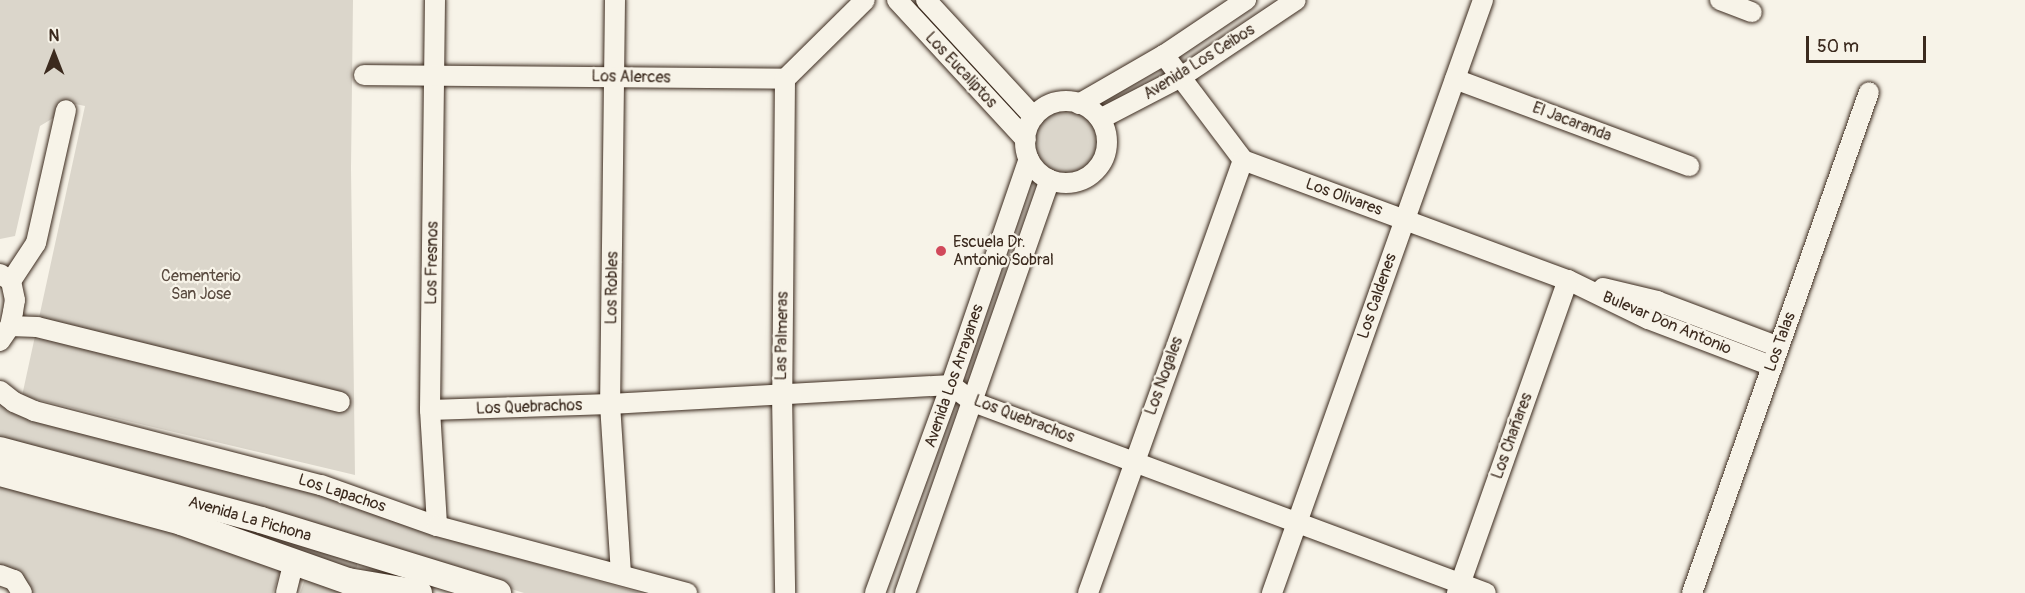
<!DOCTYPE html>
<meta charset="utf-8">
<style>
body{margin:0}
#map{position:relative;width:2025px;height:593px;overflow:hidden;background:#f7f3e8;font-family:Pangolin,sans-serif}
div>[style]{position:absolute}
.green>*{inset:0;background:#dbd6cb}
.round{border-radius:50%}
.roads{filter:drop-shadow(0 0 2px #3b2a1e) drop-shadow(0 0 2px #3b2a1e)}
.minor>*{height:20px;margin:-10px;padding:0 10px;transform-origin:10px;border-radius:10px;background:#f7f3e8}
.minor>.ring{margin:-10px;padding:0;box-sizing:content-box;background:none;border:20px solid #f7f3e8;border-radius:50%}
.major>*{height:26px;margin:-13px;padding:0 13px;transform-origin:13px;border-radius:13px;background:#f7f3e8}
.dots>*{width:16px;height:16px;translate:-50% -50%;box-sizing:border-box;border:3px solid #f7f3e8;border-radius:50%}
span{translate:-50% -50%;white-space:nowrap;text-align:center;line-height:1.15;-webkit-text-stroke:4.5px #f7f3e8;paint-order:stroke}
.street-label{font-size:16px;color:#3b2a1e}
.poi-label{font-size:16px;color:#3b2a1e}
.left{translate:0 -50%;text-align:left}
.park-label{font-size:16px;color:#5b4c41}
.north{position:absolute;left:24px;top:24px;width:60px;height:60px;-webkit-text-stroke:4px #f7f3e8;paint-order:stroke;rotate:0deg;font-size:16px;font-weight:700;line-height:24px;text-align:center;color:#3b2a1e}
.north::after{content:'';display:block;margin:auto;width:21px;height:27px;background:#3b2a1e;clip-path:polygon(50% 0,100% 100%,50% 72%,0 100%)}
.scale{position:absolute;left:1806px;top:36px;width:120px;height:27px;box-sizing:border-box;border:3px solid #3b2a1e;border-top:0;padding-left:8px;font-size:18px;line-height:21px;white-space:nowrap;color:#3b2a1e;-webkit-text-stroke:4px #f7f3e8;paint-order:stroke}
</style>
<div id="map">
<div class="green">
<i style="clip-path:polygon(0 0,353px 0,351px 168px,355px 475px,22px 396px,85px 106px,65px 102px,60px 114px,40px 126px,15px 236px,0 239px)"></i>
<i class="round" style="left:1025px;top:101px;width:82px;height:82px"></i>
<i style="clip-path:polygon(0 404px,15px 414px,31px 420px,325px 494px,453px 540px,640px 593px,524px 593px,261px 511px,0 440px)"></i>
<i style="clip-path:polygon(0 482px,176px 530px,280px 571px,273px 593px,29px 593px,29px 587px,21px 576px,0 568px)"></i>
<i style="clip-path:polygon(260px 532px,357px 561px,357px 567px,352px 570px,256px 536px)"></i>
<i style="clip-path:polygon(305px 579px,359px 593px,300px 593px)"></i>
</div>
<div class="roads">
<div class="minor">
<i style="left:435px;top:0;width:410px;rotate:90.7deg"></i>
<i style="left:430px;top:410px;width:116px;rotate:86.5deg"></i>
<i style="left:615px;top:0;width:404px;rotate:90.7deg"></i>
<i style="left:610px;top:404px;width:171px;rotate:86.3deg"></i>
<i style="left:897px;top:0;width:190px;rotate:47.3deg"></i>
<i style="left:926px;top:0;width:159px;rotate:47.3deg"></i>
<i style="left:1720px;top:0;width:34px;rotate:21deg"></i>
<i style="left:1164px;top:55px;width:131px;rotate:53deg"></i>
<i style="left:1243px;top:160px;width:346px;rotate:20.3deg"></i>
<i style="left:1568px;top:280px;width:89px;rotate:26deg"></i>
<i style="left:1648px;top:319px;width:133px;rotate:20.8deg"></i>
<i style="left:364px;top:75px;width:421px;rotate:0.5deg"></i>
<i style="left:785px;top:79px;width:112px;rotate:-44.6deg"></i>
<i style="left:785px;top:79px;width:314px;rotate:90.5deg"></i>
<i style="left:782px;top:393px;width:200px;rotate:89.1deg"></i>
<i style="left:1455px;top:79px;width:250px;rotate:20.4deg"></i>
<i class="ring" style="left:1025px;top:101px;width:62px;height:62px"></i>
<i style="left:1079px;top:104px;width:98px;rotate:-30deg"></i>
<i style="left:1164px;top:55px;width:99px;rotate:-33.9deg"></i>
<i style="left:1100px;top:119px;width:91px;rotate:-27.4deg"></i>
<i style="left:1181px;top:77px;width:138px;rotate:-33.8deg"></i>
<i style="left:0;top:274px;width:13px;rotate:32deg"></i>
<i style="left:11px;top:281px;width:45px;rotate:-56.7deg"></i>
<i style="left:36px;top:243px;width:136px;rotate:-77.3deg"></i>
<i style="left:1603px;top:288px;width:56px;rotate:13.5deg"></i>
<i style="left:1657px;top:301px;width:130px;rotate:20.7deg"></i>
<i style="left:10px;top:326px;width:27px;rotate:2deg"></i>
<i style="left:37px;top:327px;width:312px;rotate:13.9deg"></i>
<i style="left:0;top:341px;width:18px;rotate:-56deg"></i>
<i style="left:10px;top:326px;width:14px;rotate:-78deg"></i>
<i style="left:13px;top:312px;width:12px;rotate:-81deg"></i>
<i style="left:15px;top:300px;width:19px;rotate:-102deg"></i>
<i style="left:0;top:391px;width:18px;rotate:38deg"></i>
<i style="left:14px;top:402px;width:22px;rotate:24deg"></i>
<i style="left:34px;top:411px;width:296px;rotate:14.5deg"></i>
<i style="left:321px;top:485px;width:123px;rotate:19.5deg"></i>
<i style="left:437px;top:526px;width:259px;rotate:15deg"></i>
<i style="left:430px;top:410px;width:180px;rotate:-1.9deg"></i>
<i style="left:610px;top:404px;width:342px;rotate:-3.2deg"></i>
<i style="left:951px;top:385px;width:28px;rotate:38deg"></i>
<i style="left:973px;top:402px;width:547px;rotate:20.42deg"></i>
<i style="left:0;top:575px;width:15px;rotate:20deg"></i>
<i style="left:14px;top:580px;width:15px;rotate:58deg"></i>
<i style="left:286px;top:593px;width:32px;rotate:-76deg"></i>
<i style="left:875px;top:593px;width:221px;rotate:-69.9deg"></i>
<i style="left:951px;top:385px;width:239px;rotate:-71deg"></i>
<i style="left:905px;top:593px;width:438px;rotate:-70.7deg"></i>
<i style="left:1088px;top:593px;width:460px;rotate:-70.3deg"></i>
<i style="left:1272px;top:593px;width:629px;rotate:-70.41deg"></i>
<i style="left:1457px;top:593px;width:332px;rotate:-70.5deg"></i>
<i style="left:1692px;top:593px;width:531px;rotate:-70.54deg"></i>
</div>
<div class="major">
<i style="left:0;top:450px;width:270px;rotate:15deg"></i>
<i style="left:261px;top:520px;width:248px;rotate:17.1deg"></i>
<i style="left:0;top:473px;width:188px;rotate:15.1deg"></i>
<i style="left:181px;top:522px;width:177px;rotate:19.5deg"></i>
<i style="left:348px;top:581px;width:72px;rotate:9.6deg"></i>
</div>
</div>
<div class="dots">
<i style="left:941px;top:251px;background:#d1495b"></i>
</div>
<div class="street-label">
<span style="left:1199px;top:62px;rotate:-32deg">Avenida Los Ceibos</span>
<span style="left:961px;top:70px;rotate:47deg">Los Eucaliptos</span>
<span style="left:631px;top:77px;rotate:1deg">Los Alerces</span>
<span style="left:1572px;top:122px;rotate:21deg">El Jacaranda</span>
<span style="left:1344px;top:197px;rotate:20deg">Los Olivares</span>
<span style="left:432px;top:263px;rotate:-89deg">Los Fresnos</span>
<span style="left:612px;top:288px;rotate:-89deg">Los Robles</span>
<span style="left:1377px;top:296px;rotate:-71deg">Los Caldenes</span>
<span style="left:1667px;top:323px;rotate:23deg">Bulevar Don Antonio</span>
<span style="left:782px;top:336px;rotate:-89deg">Las Palmeras</span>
<span style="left:1780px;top:342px;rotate:-70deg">Los Talas</span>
<span style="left:954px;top:376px;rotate:-71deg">Avenida Los Arrayanes</span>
<span style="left:1164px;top:376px;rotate:-70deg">Los Nogales</span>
<span style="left:529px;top:407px;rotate:-2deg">Los Quebrachos</span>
<span style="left:1024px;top:419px;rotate:21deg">Los Quebrachos</span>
<span style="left:1512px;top:436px;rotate:-70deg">Los Chañares</span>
<span style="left:342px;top:493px;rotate:18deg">Los Lapachos</span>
<span style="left:250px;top:519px;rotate:16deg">Avenida La Pichona</span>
</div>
<div class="poi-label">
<span class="left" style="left:953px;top:251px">Escuela Dr.<br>Antonio Sobral</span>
</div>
<div class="park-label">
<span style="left:201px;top:285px">Cementerio<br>San Jose</span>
</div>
<div class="north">N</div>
<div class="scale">50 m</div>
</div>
